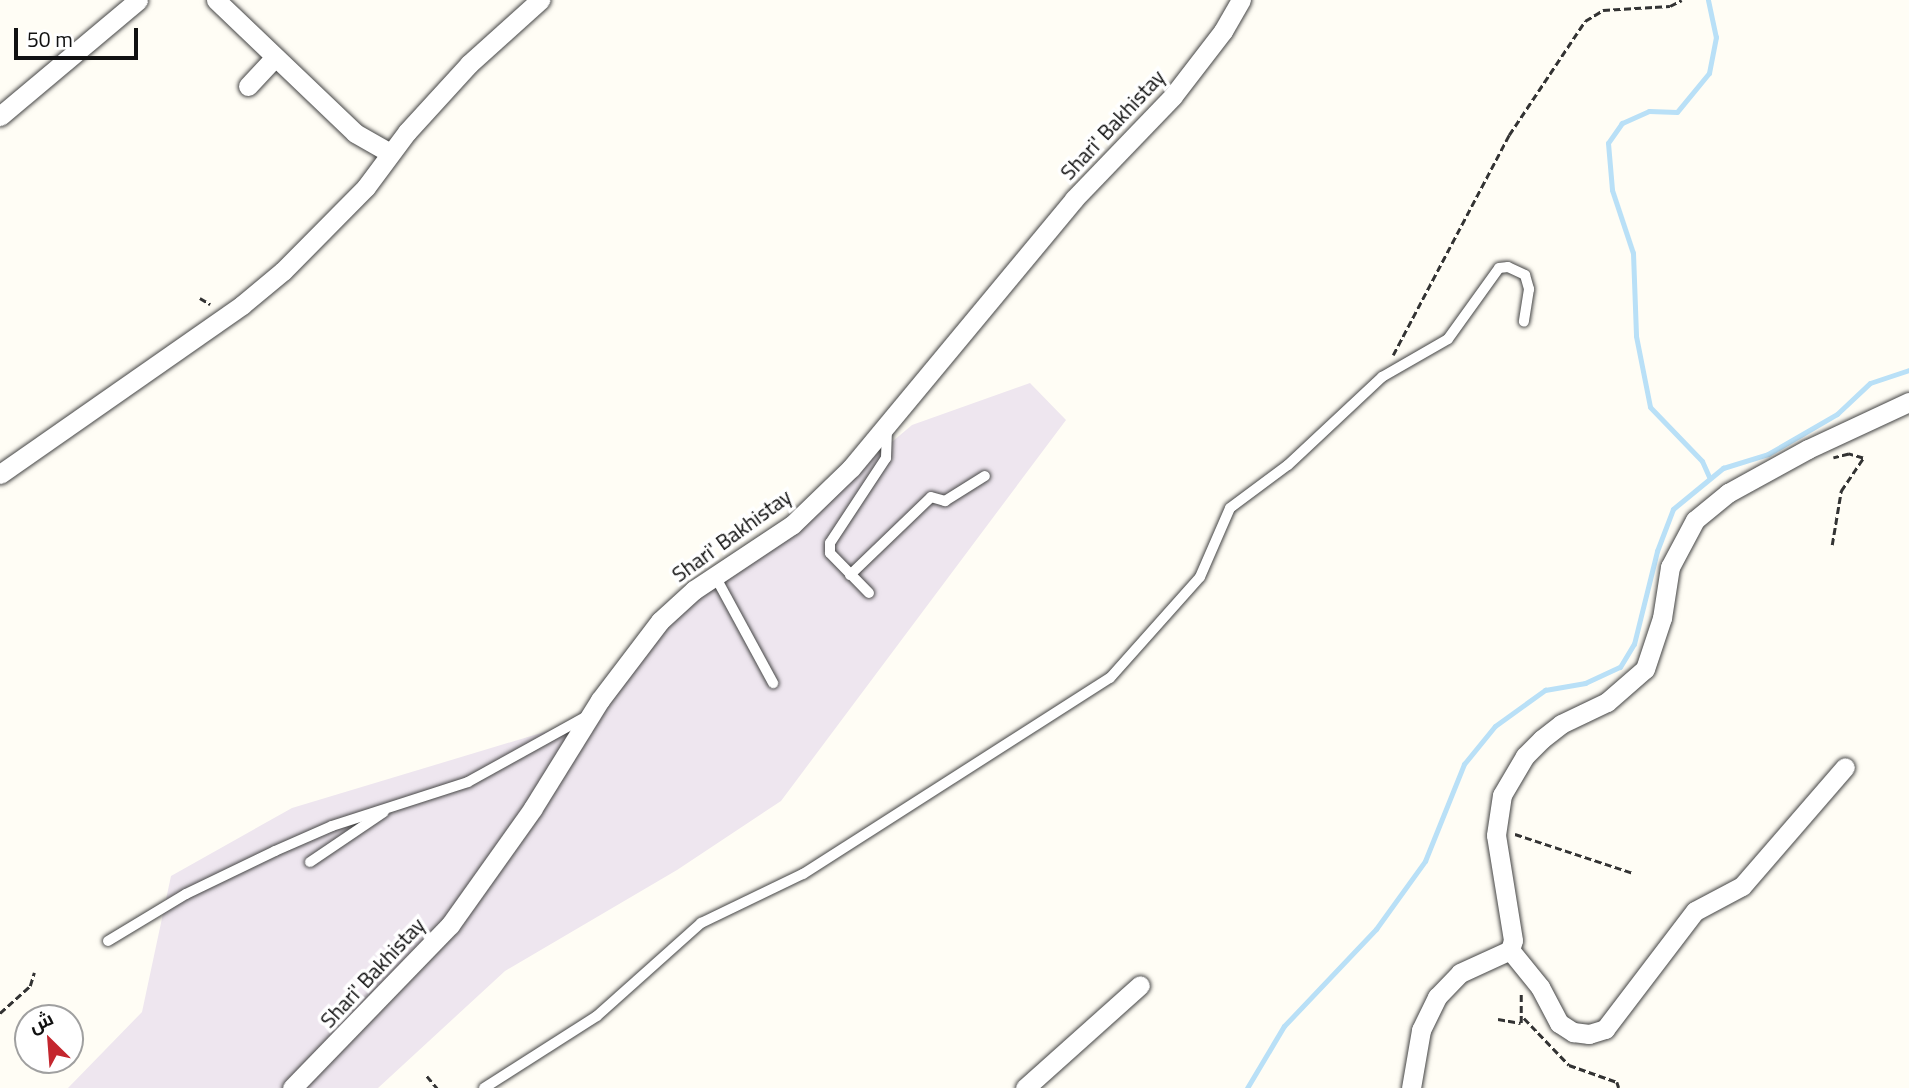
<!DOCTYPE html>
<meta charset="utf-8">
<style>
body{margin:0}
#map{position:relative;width:1909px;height:1088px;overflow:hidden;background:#fffdf5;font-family:Georgia,Cairo,serif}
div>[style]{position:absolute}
.industrial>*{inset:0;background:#eee6ef}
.stream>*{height:5px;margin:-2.5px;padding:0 2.5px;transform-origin:2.5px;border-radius:2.5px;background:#b9e0f7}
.path>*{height:2.5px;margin-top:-1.25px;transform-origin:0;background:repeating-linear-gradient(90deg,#333 0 7px,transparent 0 10.5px)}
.roads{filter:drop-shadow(0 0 2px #444) drop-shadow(0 0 2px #444)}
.service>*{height:10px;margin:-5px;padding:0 5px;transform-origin:5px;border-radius:5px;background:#fff}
.minor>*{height:19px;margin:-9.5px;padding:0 9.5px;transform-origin:9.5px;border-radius:9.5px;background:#fff}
span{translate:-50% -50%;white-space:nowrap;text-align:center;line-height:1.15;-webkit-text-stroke:7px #fff;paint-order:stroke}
.street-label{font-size:21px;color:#111}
.north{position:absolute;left:14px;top:1004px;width:70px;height:70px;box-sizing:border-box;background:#fff;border:2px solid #a0a0a0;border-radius:50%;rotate:335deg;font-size:19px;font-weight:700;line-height:28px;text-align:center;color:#111}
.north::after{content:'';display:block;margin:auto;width:24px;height:32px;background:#c4262e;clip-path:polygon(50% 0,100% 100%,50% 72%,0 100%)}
.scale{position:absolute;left:14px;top:28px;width:124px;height:32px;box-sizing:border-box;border:4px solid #111;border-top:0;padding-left:9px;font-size:21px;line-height:24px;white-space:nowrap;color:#111;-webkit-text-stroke:5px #fff;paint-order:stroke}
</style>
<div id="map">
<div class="industrial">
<i style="clip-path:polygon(1030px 383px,1066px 420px,781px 801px,677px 870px,505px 971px,378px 1088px,68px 1088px,142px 1012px,171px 876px,292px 808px,594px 717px,670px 619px,771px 544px,912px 425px)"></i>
</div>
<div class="stream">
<i style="left:1708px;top:0;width:38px;rotate:78deg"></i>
<i style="left:1716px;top:37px;width:37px;rotate:101deg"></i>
<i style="left:1709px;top:73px;width:50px;rotate:129.4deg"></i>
<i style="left:1677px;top:112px;width:28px;rotate:-178deg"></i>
<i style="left:1649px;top:111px;width:30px;rotate:156deg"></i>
<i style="left:1622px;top:123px;width:24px;rotate:125deg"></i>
<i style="left:1608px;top:143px;width:47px;rotate:85.1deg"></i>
<i style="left:1612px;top:190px;width:66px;rotate:71.6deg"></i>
<i style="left:1633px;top:253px;width:83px;rotate:87.9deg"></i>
<i style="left:1636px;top:336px;width:72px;rotate:78.8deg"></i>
<i style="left:1650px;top:407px;width:75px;rotate:46.1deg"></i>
<i style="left:1702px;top:461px;width:17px;rotate:66deg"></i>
<i style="left:1247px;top:1088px;width:72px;rotate:-59.2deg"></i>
<i style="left:1284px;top:1026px;width:134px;rotate:-46.5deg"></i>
<i style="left:1376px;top:929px;width:84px;rotate:-54.2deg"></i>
<i style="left:1425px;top:861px;width:105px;rotate:-68.1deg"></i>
<i style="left:1464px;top:764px;width:49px;rotate:-50.8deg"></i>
<i style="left:1495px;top:726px;width:62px;rotate:-35.8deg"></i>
<i style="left:1545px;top:690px;width:41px;rotate:-9.9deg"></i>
<i style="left:1585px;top:683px;width:38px;rotate:-25deg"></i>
<i style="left:1620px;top:667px;width:27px;rotate:-59deg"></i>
<i style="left:1634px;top:644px;width:96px;rotate:-76.1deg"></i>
<i style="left:1657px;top:551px;width:45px;rotate:-69.1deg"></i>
<i style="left:1673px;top:509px;width:65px;rotate:-39.4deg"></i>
<i style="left:1723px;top:468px;width:47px;rotate:-17.3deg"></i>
<i style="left:1768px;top:454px;width:80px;rotate:-30.1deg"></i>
<i style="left:1837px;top:414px;width:45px;rotate:-43.2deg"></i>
<i style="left:1870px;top:383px;width:41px;rotate:-18.4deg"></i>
</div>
<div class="path">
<i style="left:200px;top:298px;width:12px;rotate:31deg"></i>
<i style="left:1393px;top:355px;width:249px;rotate:-62.2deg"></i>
<i style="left:1509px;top:135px;width:137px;rotate:-56.3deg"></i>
<i style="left:1585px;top:21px;width:21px;rotate:-31deg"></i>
<i style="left:1603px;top:10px;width:67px;rotate:-3.4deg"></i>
<i style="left:1670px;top:6px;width:13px;rotate:-27deg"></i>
<i style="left:1832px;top:545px;width:55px;rotate:-80.5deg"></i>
<i style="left:1841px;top:491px;width:40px;rotate:-56deg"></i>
<i style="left:1863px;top:458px;width:15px;rotate:-164deg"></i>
<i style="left:1849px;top:454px;width:16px;rotate:166deg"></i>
<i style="left:1515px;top:834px;width:124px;rotate:18.3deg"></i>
<i style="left:0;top:1013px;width:40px;rotate:-42deg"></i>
<i style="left:30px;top:986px;width:14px;rotate:-73deg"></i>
<i style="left:1524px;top:1018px;width:65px;rotate:46.2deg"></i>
<i style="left:1569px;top:1065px;width:51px;rotate:19.5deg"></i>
<i style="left:1617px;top:1082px;width:6px;rotate:72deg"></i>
<i style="left:1498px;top:1019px;width:23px;rotate:10deg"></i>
<i style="left:1521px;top:1023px;width:30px;rotate:-90deg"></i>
<i style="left:427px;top:1076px;width:16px;rotate:50deg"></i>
</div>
<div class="roads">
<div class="service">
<i style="left:850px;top:575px;width:112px;rotate:-43.9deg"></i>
<i style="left:931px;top:497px;width:15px;rotate:16deg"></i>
<i style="left:945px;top:501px;width:47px;rotate:-32deg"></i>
<i style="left:715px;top:576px;width:122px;rotate:61.5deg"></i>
<i style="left:869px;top:593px;width:56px;rotate:-134.3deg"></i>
<i style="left:830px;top:553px;width:10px;rotate:-90deg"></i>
<i style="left:830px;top:543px;width:102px;rotate:-56.6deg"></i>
<i style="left:886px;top:458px;width:32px;rotate:-88deg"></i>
<i style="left:310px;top:862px;width:89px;rotate:-34deg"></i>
<i style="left:108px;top:941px;width:91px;rotate:-31.1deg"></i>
<i style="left:186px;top:894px;width:99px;rotate:-25.8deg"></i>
<i style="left:275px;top:851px;width:62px;rotate:-23.7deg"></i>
<i style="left:332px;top:826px;width:143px;rotate:-17.9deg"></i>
<i style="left:468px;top:782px;width:136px;rotate:-29deg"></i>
<i style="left:484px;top:1088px;width:134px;rotate:-32.5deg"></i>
<i style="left:597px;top:1016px;width:140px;rotate:-41.8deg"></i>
<i style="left:701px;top:923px;width:113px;rotate:-25.7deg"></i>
<i style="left:803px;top:874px;width:364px;rotate:-32.6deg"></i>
<i style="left:1110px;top:678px;width:135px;rotate:-48.3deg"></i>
<i style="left:1200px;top:577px;width:75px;rotate:-66.5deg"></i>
<i style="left:1230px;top:508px;width:72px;rotate:-36.6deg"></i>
<i style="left:1288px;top:465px;width:129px;rotate:-43.1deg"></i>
<i style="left:1382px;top:377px;width:76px;rotate:-29.9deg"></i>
<i style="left:1448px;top:339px;width:87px;rotate:-54.3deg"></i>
<i style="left:1499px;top:268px;width:9px;rotate:-6deg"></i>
<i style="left:1508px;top:267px;width:19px;rotate:25deg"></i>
<i style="left:1525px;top:275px;width:15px;rotate:74deg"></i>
<i style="left:1529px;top:289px;width:33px;rotate:99deg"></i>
</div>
<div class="minor">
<i style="left:216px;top:0;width:192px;rotate:43.7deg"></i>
<i style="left:355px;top:133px;width:40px;rotate:29.7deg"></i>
<i style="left:248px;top:86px;width:38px;rotate:-47deg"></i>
<i style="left:0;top:116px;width:180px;rotate:-40deg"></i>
<i style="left:0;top:474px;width:295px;rotate:-34.9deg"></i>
<i style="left:242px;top:305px;width:53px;rotate:-39.7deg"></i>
<i style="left:283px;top:271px;width:118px;rotate:-45.3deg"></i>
<i style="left:366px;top:187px;width:69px;rotate:-53.3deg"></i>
<i style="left:407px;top:132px;width:92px;rotate:-47.6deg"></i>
<i style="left:469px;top:64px;width:96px;rotate:-42deg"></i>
<i style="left:1510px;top:950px;width:48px;rotate:51deg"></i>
<i style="left:1540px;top:987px;width:41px;rotate:62.2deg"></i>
<i style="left:1559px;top:1023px;width:17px;rotate:33deg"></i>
<i style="left:1573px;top:1032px;width:16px;rotate:7deg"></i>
<i style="left:1589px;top:1034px;width:17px;rotate:-17deg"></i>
<i style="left:1605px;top:1029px;width:148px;rotate:-52.7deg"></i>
<i style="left:1695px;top:911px;width:53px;rotate:-28deg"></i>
<i style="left:1742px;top:886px;width:157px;rotate:-49.1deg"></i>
<i style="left:292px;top:1088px;width:227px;rotate:-45.9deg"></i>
<i style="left:450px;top:925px;width:143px;rotate:-54.6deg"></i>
<i style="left:533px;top:808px;width:127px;rotate:-58.2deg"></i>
<i style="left:600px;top:700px;width:99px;rotate:-52.8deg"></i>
<i style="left:660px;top:621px;width:46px;rotate:-42.4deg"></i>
<i style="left:694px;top:590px;width:118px;rotate:-33.6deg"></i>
<i style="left:792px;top:525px;width:82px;rotate:-44deg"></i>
<i style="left:851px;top:468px;width:349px;rotate:-50.3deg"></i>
<i style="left:1074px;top:199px;width:143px;rotate:-46.1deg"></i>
<i style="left:1173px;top:96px;width:82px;rotate:-52.4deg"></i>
<i style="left:1223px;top:31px;width:36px;rotate:-60deg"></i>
<i style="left:1025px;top:1088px;width:154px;rotate:-41.8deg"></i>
<i style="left:1411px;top:1088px;width:59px;rotate:-80.2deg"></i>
<i style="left:1421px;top:1030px;width:37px;rotate:-64deg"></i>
<i style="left:1437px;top:997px;width:33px;rotate:-46deg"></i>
<i style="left:1460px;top:973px;width:55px;rotate:-24.7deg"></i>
<i style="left:1510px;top:950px;width:10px;rotate:-73deg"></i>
<i style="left:1513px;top:940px;width:106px;rotate:-99.2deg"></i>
<i style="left:1496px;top:835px;width:40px;rotate:-81.5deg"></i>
<i style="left:1502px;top:795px;width:45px;rotate:-59.5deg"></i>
<i style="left:1525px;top:756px;width:24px;rotate:-45deg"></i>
<i style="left:1542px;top:739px;width:24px;rotate:-38deg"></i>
<i style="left:1561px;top:724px;width:51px;rotate:-25.6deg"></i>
<i style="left:1607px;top:702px;width:50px;rotate:-41deg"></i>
<i style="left:1645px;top:669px;width:54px;rotate:-71.6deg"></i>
<i style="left:1662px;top:618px;width:52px;rotate:-81.1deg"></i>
<i style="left:1670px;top:567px;width:53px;rotate:-62deg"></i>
<i style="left:1695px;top:520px;width:43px;rotate:-39.3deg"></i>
<i style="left:1728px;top:493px;width:91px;rotate:-28.8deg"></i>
<i style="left:1808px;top:449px;width:111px;rotate:-25deg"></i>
</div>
</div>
<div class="street-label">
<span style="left:1113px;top:125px;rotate:-47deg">Shari' Bakhistay</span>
<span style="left:732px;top:536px;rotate:-36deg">Shari' Bakhistay</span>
<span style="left:373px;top:973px;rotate:-47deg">Shari' Bakhistay</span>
</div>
<div class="north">ش</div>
<div class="scale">50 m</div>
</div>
